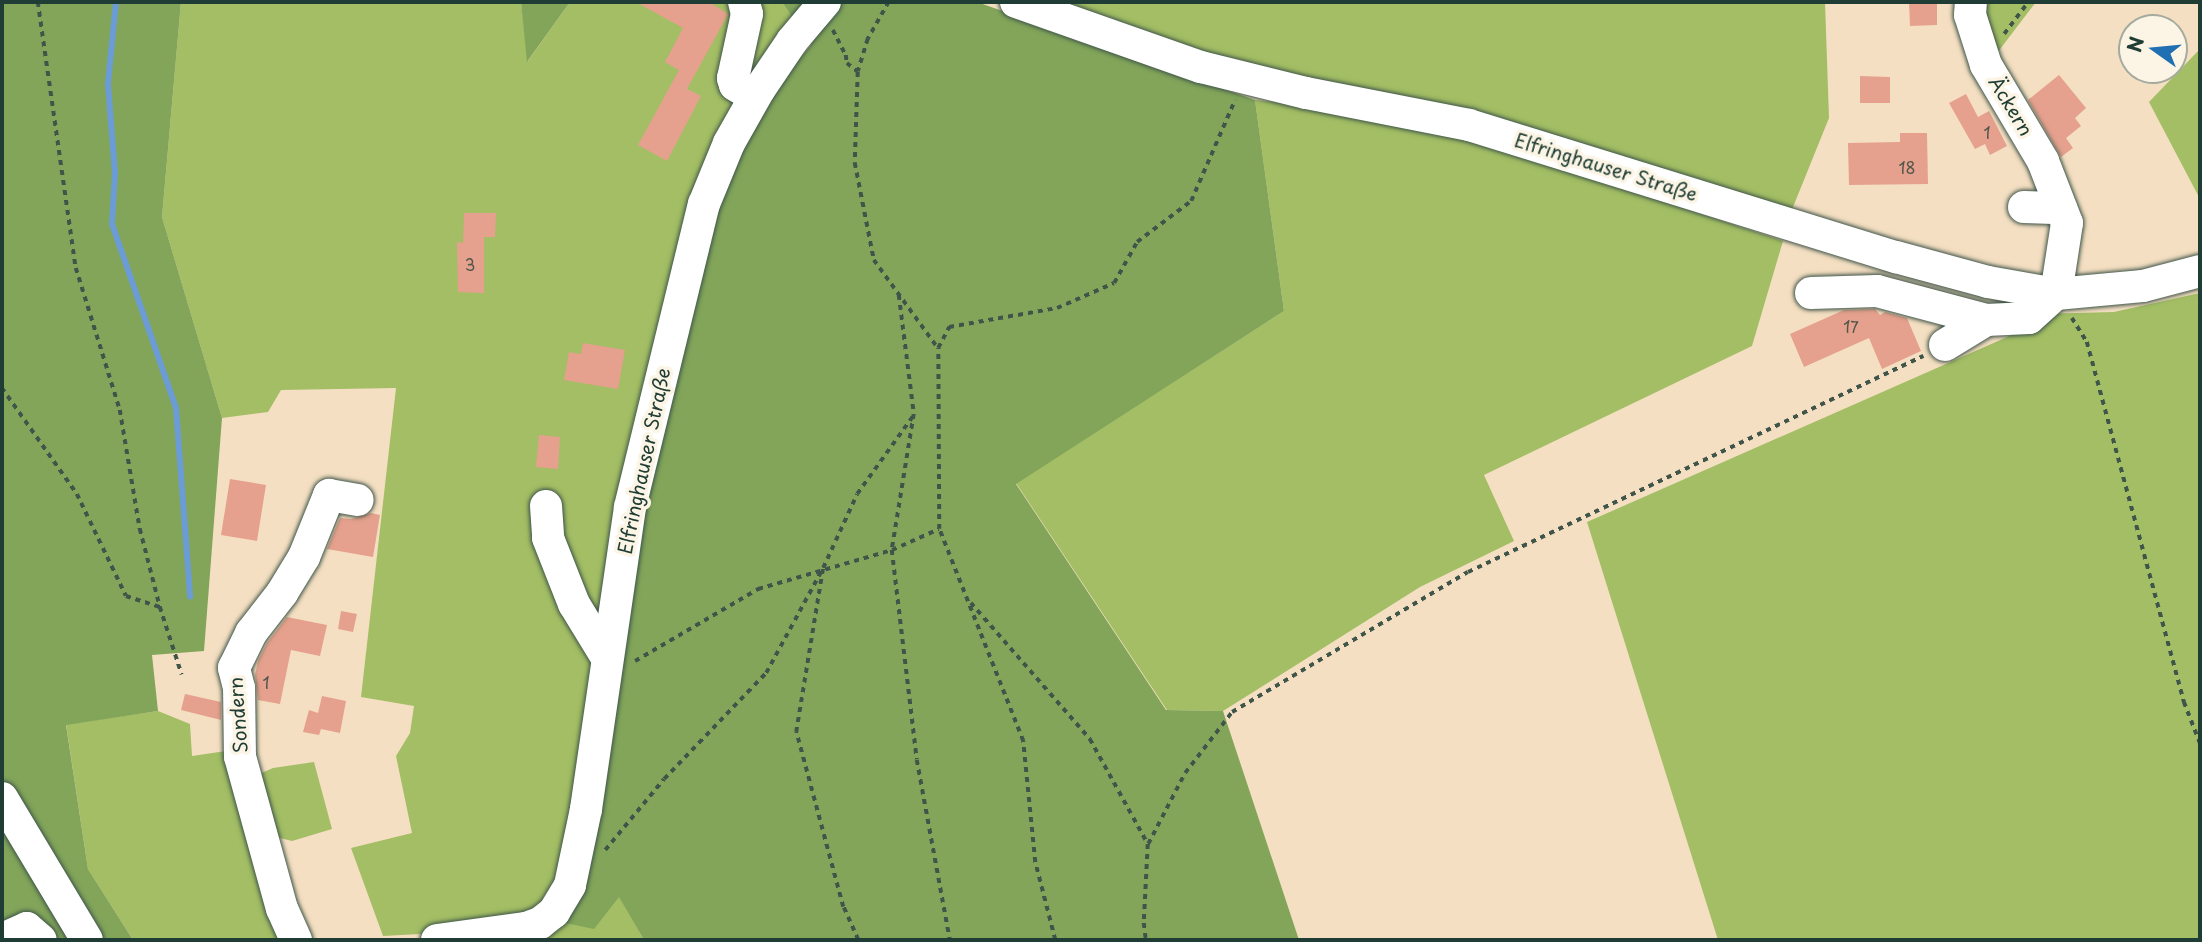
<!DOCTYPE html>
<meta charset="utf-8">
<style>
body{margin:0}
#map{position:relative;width:2202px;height:942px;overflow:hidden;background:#f5dfc2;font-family:"Playpen Sans",sans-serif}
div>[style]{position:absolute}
.green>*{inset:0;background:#a3be64}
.forest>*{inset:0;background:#82a55a}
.stream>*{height:6px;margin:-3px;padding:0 3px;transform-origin:3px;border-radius:3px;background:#6b9cd5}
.building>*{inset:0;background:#e5a18d}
.path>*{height:3.5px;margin-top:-1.75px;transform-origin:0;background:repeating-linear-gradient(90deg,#3f5549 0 5px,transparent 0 10px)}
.roads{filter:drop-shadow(0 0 2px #3f5549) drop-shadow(0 0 2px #3f5549)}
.minor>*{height:32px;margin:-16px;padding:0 16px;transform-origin:16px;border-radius:16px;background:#fff}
span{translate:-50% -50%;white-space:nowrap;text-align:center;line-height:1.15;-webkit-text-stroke:7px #fcf5e5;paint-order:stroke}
.number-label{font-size:16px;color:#50564a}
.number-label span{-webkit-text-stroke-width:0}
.street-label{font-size:19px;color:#1f3d34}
.frame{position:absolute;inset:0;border:4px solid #1f3d34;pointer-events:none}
.north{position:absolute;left:2118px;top:14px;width:70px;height:70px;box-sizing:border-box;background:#fcf5e5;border:2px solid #a4ab9e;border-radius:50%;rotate:285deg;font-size:19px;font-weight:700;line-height:28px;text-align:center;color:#1f3d34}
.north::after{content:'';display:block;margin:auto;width:24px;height:32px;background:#1f6fb2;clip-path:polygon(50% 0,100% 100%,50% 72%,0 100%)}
</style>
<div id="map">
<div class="green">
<i style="clip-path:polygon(181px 2px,521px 2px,528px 61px,570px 2px,782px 2px,797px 24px,567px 861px,544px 910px,457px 932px,383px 936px,351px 848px,412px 833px,396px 756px,410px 733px,414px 706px,361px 697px,396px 388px,281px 390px,268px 412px,222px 418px,162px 217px)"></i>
<i style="clip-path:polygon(1046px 2px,1825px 2px,1829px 118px,1791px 212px,1299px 82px)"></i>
<i style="clip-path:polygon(1981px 2px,2036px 2px,1991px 61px)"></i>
<i style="clip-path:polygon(2200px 49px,2200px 199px,2149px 102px)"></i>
<i style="clip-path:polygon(1255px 100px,1295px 104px,1476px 140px,1783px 241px,1752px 346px,1484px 475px,1514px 541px,1420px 587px,1223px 711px,1167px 710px,1016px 483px,1284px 311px)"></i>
<i style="clip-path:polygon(2200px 293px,2200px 940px,1718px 940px,1587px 522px,2023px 330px,2038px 314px,2114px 312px)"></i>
<i style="clip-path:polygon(158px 711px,190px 724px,192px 756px,233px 750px,291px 940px,133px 940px,88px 869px,66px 724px)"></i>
<i style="clip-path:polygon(314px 762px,332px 829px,292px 841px,276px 837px,259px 774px,273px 768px)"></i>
<i style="clip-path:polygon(619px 896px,644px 940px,545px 940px,543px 935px,556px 921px)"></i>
</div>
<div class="forest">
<i style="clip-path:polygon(2px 2px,181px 2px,162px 217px,222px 418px,204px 651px,152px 655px,158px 711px,66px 725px,88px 869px,133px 940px,91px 940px,2px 790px)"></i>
<i style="clip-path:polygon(521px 2px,570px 2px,527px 62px)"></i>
<i style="clip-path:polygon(782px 2px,977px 2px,1255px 100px,1284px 311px,1016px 484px,1166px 710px,1223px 711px,1299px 940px,644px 940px,619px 897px,594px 929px,556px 921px,638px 508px,712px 204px,774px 89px,811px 45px)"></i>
<i style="clip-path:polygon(2px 808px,82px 940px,4px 940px)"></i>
</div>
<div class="stream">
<i style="left:116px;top:2px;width:82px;rotate:95.6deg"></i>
<i style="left:108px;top:84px;width:88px;rotate:85.5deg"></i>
<i style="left:115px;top:172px;width:52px;rotate:93.3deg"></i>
<i style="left:112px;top:224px;width:195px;rotate:70.8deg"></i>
<i style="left:176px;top:408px;width:189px;rotate:85.7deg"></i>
</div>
<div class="building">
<i style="clip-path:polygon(636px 2px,709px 2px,728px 14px,687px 89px,701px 96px,667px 161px,638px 145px,679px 70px,665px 62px,683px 28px)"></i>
<i style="clip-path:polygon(1909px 2px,1937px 2px,1937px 25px,1910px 26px)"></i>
<i style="clip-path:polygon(2059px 75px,2086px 108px,2075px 118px,2081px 126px,2066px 138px,2073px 148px,2061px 157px,2028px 100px)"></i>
<i style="clip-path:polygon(1860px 76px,1890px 77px,1890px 103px,1860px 103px)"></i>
<i style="clip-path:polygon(1966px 94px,1978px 117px,1989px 111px,2007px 146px,1990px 155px,1985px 144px,1975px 149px,1949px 103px)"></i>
<i style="clip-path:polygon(1900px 133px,1927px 133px,1928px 184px,1849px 185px,1848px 143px,1900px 142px)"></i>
<i style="clip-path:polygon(464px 213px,496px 213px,495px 237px,484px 237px,484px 293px,458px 292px,457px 242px,463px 243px)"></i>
<i style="clip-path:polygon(1875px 309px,1880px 315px,1885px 312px,1907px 318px,1921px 351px,1882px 369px,1869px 338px,1804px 367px,1790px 334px,1844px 310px)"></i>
<i style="clip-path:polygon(583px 343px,625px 350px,618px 389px,564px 380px,569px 352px,581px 354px)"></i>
<i style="clip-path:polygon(539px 435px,560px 437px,558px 469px,536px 467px)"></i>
<i style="clip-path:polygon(230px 479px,266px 485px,257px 541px,221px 535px)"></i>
<i style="clip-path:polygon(371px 513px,380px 515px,373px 557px,327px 549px,340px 518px,351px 519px)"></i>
<i style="clip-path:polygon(341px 611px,357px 614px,353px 632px,338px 629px)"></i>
<i style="clip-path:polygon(287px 617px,327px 625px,320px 656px,291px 650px,280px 704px,258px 700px,255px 675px,258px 661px,267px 643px)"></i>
<i style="clip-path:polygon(185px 694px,221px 702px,221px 720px,181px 710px)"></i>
<i style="clip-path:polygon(322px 696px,346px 701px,340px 733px,321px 729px,319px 735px,303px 732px,309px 710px,318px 713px)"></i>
</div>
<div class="path">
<i style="left:38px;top:2px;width:269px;rotate:81.9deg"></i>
<i style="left:76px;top:268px;width:149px;rotate:72.8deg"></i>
<i style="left:120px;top:410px;width:121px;rotate:80.5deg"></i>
<i style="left:140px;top:529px;width:81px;rotate:75.6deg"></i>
<i style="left:160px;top:607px;width:71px;rotate:72.1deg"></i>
<i style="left:889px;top:2px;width:43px;rotate:119.6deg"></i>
<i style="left:868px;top:39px;width:34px;rotate:107deg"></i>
<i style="left:858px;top:72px;width:91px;rotate:91.9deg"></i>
<i style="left:855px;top:163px;width:99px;rotate:78.9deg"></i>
<i style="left:874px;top:260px;width:109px;rotate:54deg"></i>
<i style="left:833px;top:30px;width:28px;rotate:63deg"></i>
<i style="left:846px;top:55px;width:8px;rotate:83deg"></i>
<i style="left:847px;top:63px;width:14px;rotate:39deg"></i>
<i style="left:2004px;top:34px;width:40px;rotate:-53deg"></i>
<i style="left:899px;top:295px;width:120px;rotate:82.8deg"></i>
<i style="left:914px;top:414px;width:138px;rotate:99.2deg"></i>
<i style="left:892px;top:550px;width:211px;rotate:83.2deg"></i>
<i style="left:917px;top:760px;width:183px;rotate:79.6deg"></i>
<i style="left:2072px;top:318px;width:28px;rotate:58deg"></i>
<i style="left:2087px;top:342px;width:373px;rotate:74.9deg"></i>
<i style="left:2184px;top:702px;width:44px;rotate:68.7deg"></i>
<i style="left:2px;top:388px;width:130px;rotate:54.7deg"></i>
<i style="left:77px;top:494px;width:113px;rotate:64.3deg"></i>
<i style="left:126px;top:596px;width:36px;rotate:18deg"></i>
<i style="left:971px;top:603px;width:181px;rotate:48.8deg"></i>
<i style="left:1090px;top:739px;width:120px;rotate:61.1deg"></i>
<i style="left:1148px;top:844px;width:79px;rotate:92.9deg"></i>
<i style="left:1144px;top:923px;width:17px;rotate:83deg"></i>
<i style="left:635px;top:661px;width:143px;rotate:-30.3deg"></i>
<i style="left:758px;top:589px;width:140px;rotate:-16.2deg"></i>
<i style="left:892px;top:550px;width:51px;rotate:-24.1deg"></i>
<i style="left:1148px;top:844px;width:80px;rotate:-62.5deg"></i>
<i style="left:1185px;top:773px;width:77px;rotate:-52.4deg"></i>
<i style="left:1232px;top:712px;width:274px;rotate:-30.7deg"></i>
<i style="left:1468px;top:572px;width:504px;rotate:-25.39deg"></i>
<i style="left:605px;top:850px;width:92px;rotate:-50.3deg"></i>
<i style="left:664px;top:779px;width:147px;rotate:-46.1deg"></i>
<i style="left:766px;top:673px;width:117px;rotate:-61.5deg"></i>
<i style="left:858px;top:940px;width:36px;rotate:-114deg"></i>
<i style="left:843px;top:907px;width:181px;rotate:-105deg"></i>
<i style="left:796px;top:732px;width:166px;rotate:-80.7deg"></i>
<i style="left:823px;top:568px;width:81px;rotate:-65.3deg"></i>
<i style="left:857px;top:494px;width:96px;rotate:-54.3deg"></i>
<i style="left:1055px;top:940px;width:81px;rotate:-104.4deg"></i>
<i style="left:1035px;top:862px;width:122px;rotate:-95.7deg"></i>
<i style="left:1023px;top:741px;width:228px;rotate:-111.6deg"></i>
<i style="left:939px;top:529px;width:181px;rotate:-90.3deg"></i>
<i style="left:938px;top:348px;width:24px;rotate:-62deg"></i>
<i style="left:949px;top:327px;width:110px;rotate:-10deg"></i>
<i style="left:1057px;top:308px;width:62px;rotate:-23.7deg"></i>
<i style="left:1114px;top:283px;width:47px;rotate:-60.7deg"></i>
<i style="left:1137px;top:242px;width:68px;rotate:-37.2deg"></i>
<i style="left:1191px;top:201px;width:110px;rotate:-66.5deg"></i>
</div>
<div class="roads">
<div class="minor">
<i style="left:744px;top:2px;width:12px;rotate:76deg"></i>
<i style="left:747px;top:14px;width:66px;rotate:102.3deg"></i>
<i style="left:733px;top:78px;width:7px;rotate:74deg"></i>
<i style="left:735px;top:85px;width:23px;rotate:31deg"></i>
<i style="left:1016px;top:2px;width:196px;rotate:19.4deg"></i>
<i style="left:1201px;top:67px;width:108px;rotate:13.9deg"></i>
<i style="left:1306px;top:93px;width:166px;rotate:11.1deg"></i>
<i style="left:1469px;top:125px;width:447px;rotate:17.2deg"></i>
<i style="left:1896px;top:257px;width:95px;rotate:15.2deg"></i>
<i style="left:1988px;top:282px;width:69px;rotate:10deg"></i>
<i style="left:2056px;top:294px;width:87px;rotate:-5.3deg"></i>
<i style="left:2143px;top:286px;width:59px;rotate:-14.7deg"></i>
<i style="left:2024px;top:207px;width:37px;rotate:2deg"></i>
<i style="left:1811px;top:293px;width:66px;rotate:-1.7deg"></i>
<i style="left:1877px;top:291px;width:113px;rotate:14.9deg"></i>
<i style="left:1945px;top:345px;width:48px;rotate:-31.4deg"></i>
<i style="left:1986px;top:320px;width:43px;rotate:-2.7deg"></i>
<i style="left:2029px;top:318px;width:36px;rotate:-42deg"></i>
<i style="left:2056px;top:294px;width:72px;rotate:-81.2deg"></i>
<i style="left:2067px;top:223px;width:66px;rotate:-111.2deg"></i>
<i style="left:2043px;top:161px;width:112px;rotate:-120.7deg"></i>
<i style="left:1986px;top:65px;width:52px;rotate:-107.7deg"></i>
<i style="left:1970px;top:15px;width:13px;rotate:-86deg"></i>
<i style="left:546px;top:506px;width:32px;rotate:86deg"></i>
<i style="left:548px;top:538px;width:71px;rotate:68.5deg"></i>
<i style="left:574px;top:604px;width:63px;rotate:58.6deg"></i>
<i style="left:2px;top:798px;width:165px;rotate:59.1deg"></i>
<i style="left:2px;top:939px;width:27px;rotate:-24deg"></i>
<i style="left:27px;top:928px;width:18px;rotate:41deg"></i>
<i style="left:296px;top:940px;width:34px;rotate:-114deg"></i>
<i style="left:282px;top:909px;width:158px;rotate:-105.4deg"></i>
<i style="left:240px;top:757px;width:69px;rotate:-90.8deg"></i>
<i style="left:239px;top:688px;width:21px;rotate:-104deg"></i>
<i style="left:234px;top:668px;width:39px;rotate:-64deg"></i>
<i style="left:251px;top:633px;width:51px;rotate:-52.2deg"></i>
<i style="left:282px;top:593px;width:42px;rotate:-58.6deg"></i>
<i style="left:304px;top:557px;width:67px;rotate:-68deg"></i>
<i style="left:329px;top:495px;width:29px;rotate:10deg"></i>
<i style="left:437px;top:940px;width:90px;rotate:-7.7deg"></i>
<i style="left:526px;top:928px;width:15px;rotate:-20deg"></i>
<i style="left:540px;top:923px;width:18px;rotate:-38deg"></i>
<i style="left:554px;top:912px;width:31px;rotate:-59deg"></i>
<i style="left:570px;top:885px;width:78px;rotate:-78.1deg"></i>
<i style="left:586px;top:809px;width:305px;rotate:-81.7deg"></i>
<i style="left:630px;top:507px;width:312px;rotate:-76.3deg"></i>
<i style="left:704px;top:204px;width:66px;rotate:-67.7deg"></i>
<i style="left:729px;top:143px;width:61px;rotate:-60.5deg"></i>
<i style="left:759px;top:90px;width:59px;rotate:-56deg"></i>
<i style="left:792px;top:41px;width:51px;rotate:-49.8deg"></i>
</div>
</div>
<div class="number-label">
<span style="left:1987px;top:132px">1</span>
<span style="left:1907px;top:167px">18</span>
<span style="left:470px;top:264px">3</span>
<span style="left:1851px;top:326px">17</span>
<span style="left:266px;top:682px">1</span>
</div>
<div class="street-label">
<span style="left:2011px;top:106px;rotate:59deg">Äckern</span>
<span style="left:1606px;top:167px;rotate:17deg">Elfringhauser Straße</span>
<span style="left:644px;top:461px;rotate:-78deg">Elfringhauser Straße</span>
<span style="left:238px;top:715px;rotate:-94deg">Sondern</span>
</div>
<div class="frame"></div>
<div class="north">N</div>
</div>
